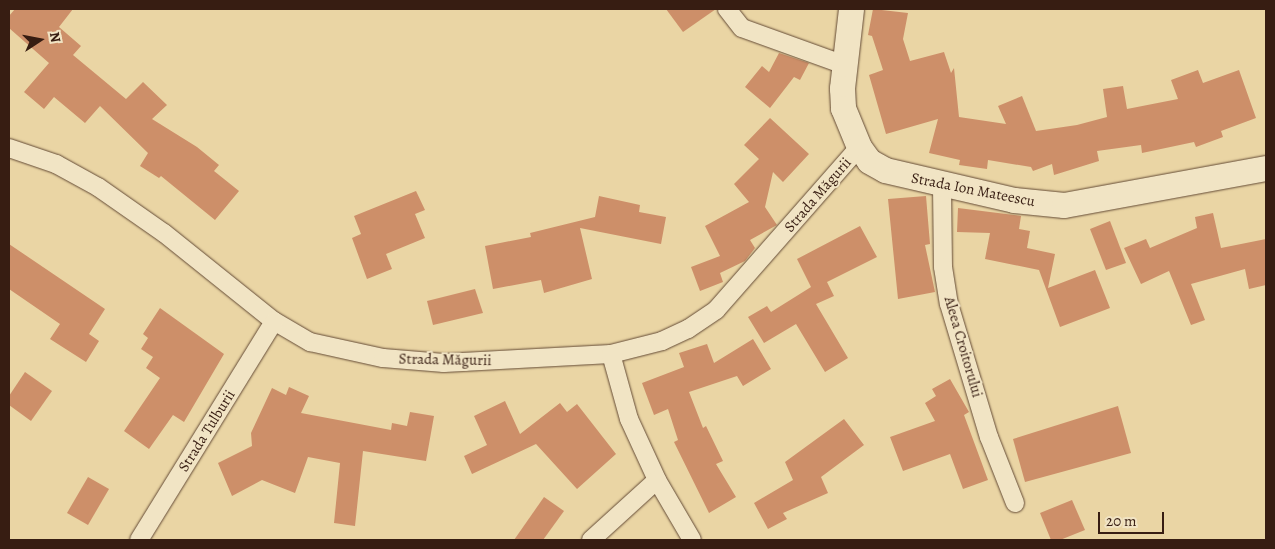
<!DOCTYPE html>
<meta charset="utf-8">
<style>
body{margin:0}
#map{position:relative;width:1275px;height:549px;overflow:hidden;background:#ead5a4;font-family:Alegreya,serif}
div>[style]{position:absolute}
.building>*{inset:0;background:#cd8f69}
.roads{filter:drop-shadow(0 0 1px #644b36) drop-shadow(0 0 1px #644b36)}
.minor>*{height:18px;margin:-9px;padding:0 9px;transform-origin:9px;border-radius:9px;background:#f1e4c4}
.secondary>*{height:25px;margin:-12.5px;padding:0 12.5px;transform-origin:12.5px;border-radius:12.5px;background:#f1e4c4}
span{translate:-50% -50%;white-space:nowrap;text-align:center;line-height:1.15;-webkit-text-stroke:4px #f1e4c4;paint-order:stroke}
.street-label{font-size:15px;color:#371d12}
.frame{position:absolute;inset:0;border:10px solid #371d12;pointer-events:none}
.north{position:absolute;left:15px;top:15px;width:50px;height:50px;-webkit-text-stroke:4px #f1e4c4;paint-order:stroke;rotate:79deg;font-size:14px;font-weight:700;line-height:20px;text-align:center;color:#371d12}
.north::after{content:'';display:block;margin:auto;width:18px;height:22px;background:#371d12;clip-path:polygon(50% 0,100% 100%,50% 72%,0 100%)}
.scale{position:absolute;left:1098px;top:512px;width:66px;height:22px;box-sizing:border-box;border:2px solid #371d12;border-top:0;padding-left:6px;font-size:15px;line-height:18px;white-space:nowrap;color:#371d12;-webkit-text-stroke:4px #f1e4c4;paint-order:stroke}
</style>
<div id="map">
<div class="building">
<i style="clip-path:polygon(15px 9px,73px 9px,59px 27px,81px 46px,73px 55px,126px 99px,143px 82px,167px 105px,152px 119px,197px 147px,219px 165px,214px 171px,239px 191px,215px 220px,161px 176px,159px 178px,140px 166px,148px 153px,100px 106px,85px 123px,54px 97px,44px 109px,24px 92px,49px 63px,9px 28px,9px 16px)"></i>
<i style="clip-path:polygon(666px 9px,716px 9px,683px 32px)"></i>
<i style="clip-path:polygon(873px 9px,908px 13px,903px 39px,910px 61px,944px 52px,951px 73px,954px 68px,959px 117px,1006px 124px,998px 106px,1022px 96px,1036px 131px,1077px 125px,1107px 117px,1103px 89px,1123px 86px,1127px 109px,1178px 99px,1171px 80px,1198px 70px,1203px 83px,1239px 70px,1256px 118px,1221px 131px,1223px 137px,1196px 147px,1194px 142px,1142px 153px,1141px 145px,1097px 151px,1099px 161px,1054px 175px,1052px 164px,1033px 171px,1031px 167px,988px 160px,987px 169px,959px 165px,960px 160px,929px 153px,938px 119px,886px 134px,869px 75px,883px 70px,872px 36px,868px 35px)"></i>
<i style="clip-path:polygon(779px 53px,809px 63px,800px 80px,794px 77px,770px 108px,745px 87px,762px 66px,769px 72px)"></i>
<i style="clip-path:polygon(770px 118px,809px 154px,783px 182px,773px 172px,765px 207px,777px 225px,750px 240px,755px 248px,745px 261px,720px 273px,723px 282px,700px 291px,691px 267px,720px 256px,705px 226px,749px 202px,734px 184px,759px 159px,744px 145px)"></i>
<i style="clip-path:polygon(416px 191px,425px 210px,415px 214px,425px 238px,386px 254px,392px 269px,367px 279px,352px 238px,361px 234px,354px 216px)"></i>
<i style="clip-path:polygon(599px 196px,640px 205px,639px 212px,666px 217px,661px 244px,580px 228px,592px 279px,544px 293px,541px 280px,493px 289px,485px 246px,531px 237px,530px 233px,595px 217px)"></i>
<i style="clip-path:polygon(926px 196px,930px 244px,925px 245px,935px 292px,898px 299px,888px 199px)"></i>
<i style="clip-path:polygon(958px 208px,1021px 216px,1019px 229px,1030px 231px,1027px 248px,1055px 254px,1048px 288px,1095px 270px,1110px 308px,1060px 327px,1039px 270px,985px 259px,990px 233px,957px 232px)"></i>
<i style="clip-path:polygon(1213px 213px,1221px 248px,1266px 239px,1266px 285px,1249px 289px,1245px 269px,1191px 284px,1205px 320px,1191px 325px,1169px 271px,1141px 284px,1124px 248px,1146px 239px,1150px 248px,1197px 228px,1195px 217px)"></i>
<i style="clip-path:polygon(1110px 221px,1126px 263px,1106px 270px,1090px 229px)"></i>
<i style="clip-path:polygon(860px 226px,877px 257px,827px 282px,834px 296px,816px 304px,848px 358px,825px 372px,796px 324px,764px 343px,748px 317px,767px 306px,771px 312px,811px 287px,797px 259px)"></i>
<i style="clip-path:polygon(9px 244px,105px 309px,89px 334px,99px 341px,86px 362px,50px 339px,60px 324px,9px 289px)"></i>
<i style="clip-path:polygon(475px 289px,483px 313px,433px 325px,427px 301px)"></i>
<i style="clip-path:polygon(160px 308px,224px 354px,184px 422px,173px 415px,149px 449px,124px 431px,160px 378px,146px 368px,153px 357px,141px 349px,148px 338px,143px 334px)"></i>
<i style="clip-path:polygon(753px 339px,771px 369px,743px 386px,737px 376px,689px 392px,703px 428px,706px 426px,723px 461px,716px 464px,736px 497px,709px 513px,674px 442px,678px 440px,668px 409px,654px 415px,642px 383px,684px 367px,679px 353px,707px 344px,714px 363px)"></i>
<i style="clip-path:polygon(25px 372px,52px 391px,31px 421px,9px 405px,9px 396px)"></i>
<i style="clip-path:polygon(950px 379px,969px 412px,964px 415px,988px 480px,963px 489px,950px 454px,903px 471px,890px 437px,935px 421px,925px 403px,936px 396px,932px 389px)"></i>
<i style="clip-path:polygon(289px 387px,309px 396px,301px 413px,391px 430px,392px 423px,407px 426px,410px 412px,434px 416px,426px 461px,363px 451px,355px 526px,334px 523px,340px 463px,308px 457px,295px 493px,262px 480px,232px 496px,218px 463px,252px 446px,251px 433px,272px 388px,286px 395px)"></i>
<i style="clip-path:polygon(505px 401px,520px 434px,560px 403px,567px 412px,577px 404px,616px 454px,577px 489px,536px 444px,472px 474px,464px 456px,487px 445px,474px 416px)"></i>
<i style="clip-path:polygon(1118px 406px,1131px 453px,1025px 482px,1013px 439px)"></i>
<i style="clip-path:polygon(844px 419px,864px 445px,821px 477px,828px 493px,783px 513px,787px 519px,768px 529px,754px 503px,793px 480px,785px 462px)"></i>
<i style="clip-path:polygon(88px 477px,109px 489px,88px 525px,67px 513px)"></i>
<i style="clip-path:polygon(544px 497px,564px 511px,543px 540px,514px 540px)"></i>
<i style="clip-path:polygon(1072px 500px,1085px 530px,1060px 540px,1051px 540px,1040px 513px)"></i>
</div>
<div class="roads">
<div class="minor">
<i style="left:727px;top:9px;width:24px;rotate:52deg"></i>
<i style="left:742px;top:28px;width:109px;rotate:19.8deg"></i>
<i style="left:9px;top:148px;width:50px;rotate:18.8deg"></i>
<i style="left:56px;top:164px;width:48px;rotate:28.7deg"></i>
<i style="left:98px;top:187px;width:80px;rotate:34.9deg"></i>
<i style="left:164px;top:233px;width:141px;rotate:38.7deg"></i>
<i style="left:274px;top:321px;width:42px;rotate:30.3deg"></i>
<i style="left:310px;top:342px;width:75px;rotate:12.4deg"></i>
<i style="left:383px;top:358px;width:61px;rotate:4.7deg"></i>
<i style="left:444px;top:363px;width:167px;rotate:-3.1deg"></i>
<i style="left:611px;top:354px;width:53px;rotate:-14.3deg"></i>
<i style="left:662px;top:341px;width:29px;rotate:-25deg"></i>
<i style="left:688px;top:329px;width:34px;rotate:-34deg"></i>
<i style="left:716px;top:310px;width:217px;rotate:-48.7deg"></i>
<i style="left:942px;top:186px;width:81px;rotate:89.3deg"></i>
<i style="left:943px;top:267px;width:37px;rotate:81deg"></i>
<i style="left:949px;top:304px;width:139px;rotate:73.3deg"></i>
<i style="left:989px;top:437px;width:71px;rotate:68.5deg"></i>
<i style="left:611px;top:354px;width:67px;rotate:74.5deg"></i>
<i style="left:629px;top:419px;width:67px;rotate:65.3deg"></i>
<i style="left:657px;top:480px;width:69px;rotate:59.7deg"></i>
<i style="left:139px;top:540px;width:257px;rotate:-58.3deg"></i>
<i style="left:591px;top:540px;width:89px;rotate:-42.3deg"></i>
</div>
<div class="secondary">
<i style="left:851px;top:9px;width:80px;rotate:96.5deg"></i>
<i style="left:842px;top:88px;width:20px;rotate:87deg"></i>
<i style="left:843px;top:108px;width:42px;rotate:67.7deg"></i>
<i style="left:859px;top:147px;width:17px;rotate:54deg"></i>
<i style="left:869px;top:161px;width:18px;rotate:29deg"></i>
<i style="left:885px;top:170px;width:132px;rotate:13.1deg"></i>
<i style="left:1014px;top:200px;width:50px;rotate:5.7deg"></i>
<i style="left:1064px;top:205px;width:205px;rotate:-10.4deg"></i>
</div>
</div>
<div class="street-label">
<span style="left:973px;top:190px;rotate:11deg">Strada Ion Mateescu</span>
<span style="left:818px;top:195px;rotate:-49deg">Strada Măgurii</span>
<span style="left:963px;top:347px;rotate:74deg">Aleea Croitorului</span>
<span style="left:445px;top:360px;rotate:1deg">Strada Măgurii</span>
<span style="left:207px;top:431px;rotate:-58deg">Strada Tulburii</span>
</div>
<div class="frame"></div>
<div class="north">N</div>
<div class="scale">20 m</div>
</div>
